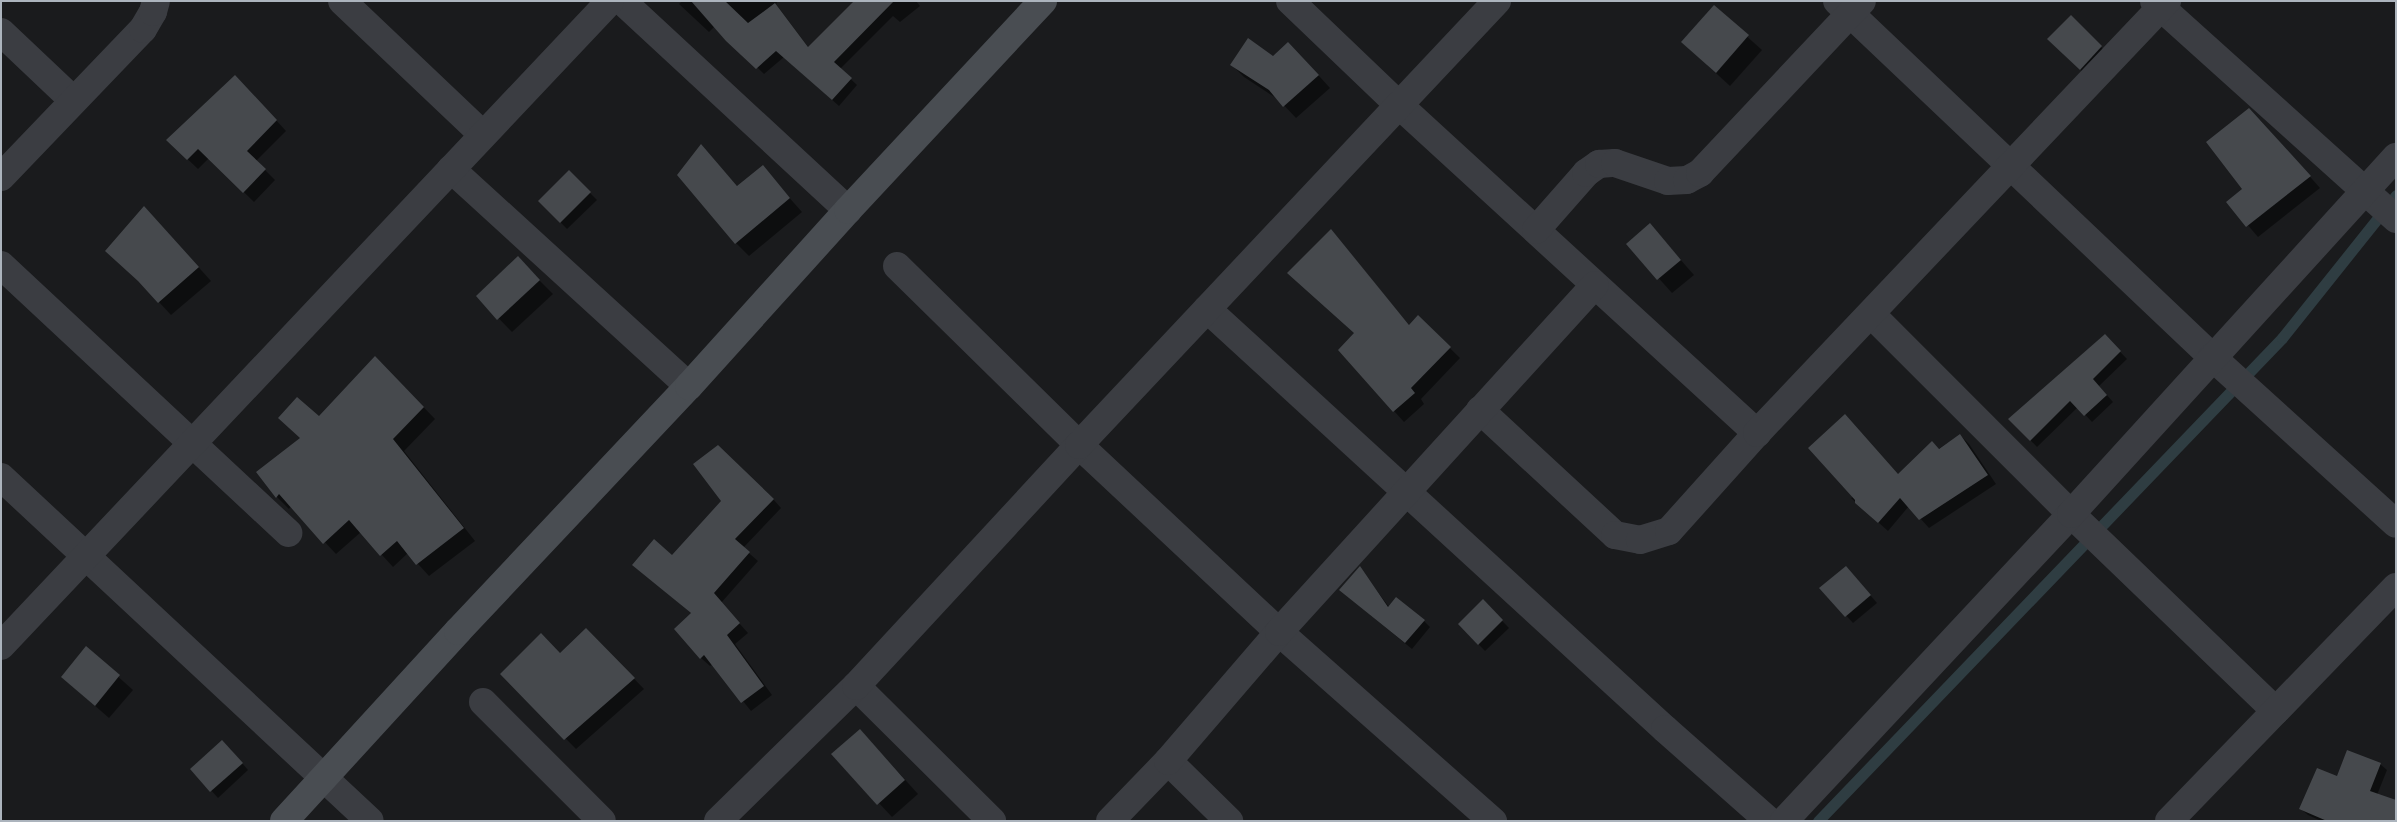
<!DOCTYPE html>
<style>
body{margin:0}
#map{position:relative;width:2397px;height:822px;overflow:hidden;background:#1a1b1d;font-family:"Sofia Sans Condensed",sans-serif}
div>[style]{position:absolute}
.shadow>*{inset:0;background:#0007}
.stream>*{height:11px;margin:-5.5px;padding:0 5.5px;transform-origin:5.5px;border-radius:5.5px;background:#2f3d42}
.building>*{inset:0;background:#46494d}
.minor>*{height:28px;margin:-14px;padding:0 14px;transform-origin:14px;border-radius:14px;background:#3b3d42}
.secondary>*{height:28px;margin:-14px;padding:0 14px;transform-origin:14px;border-radius:14px;background:#494d52}
span{translate:-50% -50%;white-space:nowrap;text-align:center;line-height:1.15;-webkit-text-stroke:5px #151618;paint-order:stroke}
.frame{position:absolute;inset:0;border:2px solid #acb4bd;pointer-events:none}
</style>
<div id="map">
<div class="shadow">
<i style="clip-path:polygon(682px 1px,778px 1px,776px 4px,809px 48px,855px 1px,916px 1px,920px 6px,900px 22px,893px 16px,840px 69px,857px 85px,839px 106px,784px 57px,764px 74px,715px 26px,709px 32px,679px 4px)"></i>
<i style="clip-path:polygon(1714px 7px,1762px 50px,1730px 86px,1682px 42px)"></i>
<i style="clip-path:polygon(2071px 17px,2115px 61px,2094px 83px,2063px 53px)"></i>
<i style="clip-path:polygon(1300px 55px,1330px 88px,1296px 118px,1279px 100px,1244px 77px,1232px 65px,1273px 57px)"></i>
<i style="clip-path:polygon(245px 86px,286px 131px,256px 161px,275px 180px,254px 202px,209px 158px,198px 169px,178px 150px)"></i>
<i style="clip-path:polygon(2260px 120px,2320px 188px,2258px 237px,2228px 202px,2244px 189px)"></i>
<i style="clip-path:polygon(701px 146px,738px 187px,762px 167px,802px 212px,749px 256px,736px 243px)"></i>
<i style="clip-path:polygon(569px 172px,597px 200px,567px 229px,540px 201px)"></i>
<i style="clip-path:polygon(145px 208px,211px 281px,171px 315px,145px 287px)"></i>
<i style="clip-path:polygon(1650px 225px,1694px 275px,1672px 293px,1628px 244px)"></i>
<i style="clip-path:polygon(1331px 231px,1410px 326px,1418px 317px,1460px 358px,1421px 399px,1424px 404px,1404px 422px,1339px 350px,1356px 333px)"></i>
<i style="clip-path:polygon(531px 272px,553px 294px,512px 332px,477px 296px)"></i>
<i style="clip-path:polygon(2104px 335px,2127px 359px,2099px 386px,2113px 402px,2092px 422px,2078px 407px,2037px 447px,2010px 419px)"></i>
<i style="clip-path:polygon(375px 357px,435px 419px,404px 451px,475px 541px,429px 576px,408px 553px,393px 567px,361px 532px,336px 554px,291px 506px,289px 509px,277px 497px,258px 472px,301px 439px)"></i>
<i style="clip-path:polygon(1960px 435px,1969px 444px,1996px 484px,1929px 528px,1909px 506px,1888px 531px,1851px 498px,1898px 475px)"></i>
<i style="clip-path:polygon(773px 499px,781px 508px,743px 548px,758px 561px,721px 603px,748px 633px,735px 644px,772px 695px,751px 711px,713px 664px,710px 666px,701px 658px,692px 614px,634px 565px,672px 557px)"></i>
<i style="clip-path:polygon(1360px 568px,1389px 607px,1424px 621px,1430px 627px,1412px 649px,1347px 596px)"></i>
<i style="clip-path:polygon(1852px 574px,1877px 603px,1853px 623px,1821px 588px)"></i>
<i style="clip-path:polygon(1483px 601px,1509px 628px,1485px 651px,1459px 624px)"></i>
<i style="clip-path:polygon(586px 629px,644px 689px,576px 749px,502px 674px,560px 655px)"></i>
<i style="clip-path:polygon(86px 648px,133px 690px,109px 718px,62px 677px)"></i>
<i style="clip-path:polygon(860px 730px,918px 794px,892px 817px,833px 754px)"></i>
<i style="clip-path:polygon(229px 748px,248px 770px,218px 798px,192px 769px)"></i>
<i style="clip-path:polygon(2380px 764px,2387px 770px,2377px 795px,2394px 821px,2321px 821px,2308px 815px,2301px 809px,2337px 778px)"></i>
</div>
<div class="stream">
<i style="left:1818px;top:821px;width:670px;rotate:-46.15deg"></i>
<i style="left:2282px;top:338px;width:183px;rotate:-51.4deg"></i>
</div>
<div class="building">
<i style="clip-path:polygon(691px 1px,725px 1px,748px 23px,775px 3px,808px 47px,854px 1px,894px 1px,834px 62px,852px 78px,832px 100px,776px 51px,756px 69px,726px 41px)"></i>
<i style="clip-path:polygon(1714px 5px,1749px 35px,1716px 73px,1681px 42px)"></i>
<i style="clip-path:polygon(2071px 15px,2102px 46px,2080px 70px,2047px 39px)"></i>
<i style="clip-path:polygon(1248px 38px,1273px 56px,1288px 42px,1319px 75px,1283px 107px,1269px 90px,1230px 65px)"></i>
<i style="clip-path:polygon(235px 75px,277px 120px,247px 151px,266px 169px,243px 193px,198px 149px,187px 160px,166px 140px)"></i>
<i style="clip-path:polygon(2249px 108px,2311px 176px,2246px 227px,2226px 202px,2242px 189px,2206px 142px)"></i>
<i style="clip-path:polygon(701px 144px,737px 186px,763px 165px,790px 198px,735px 244px,677px 175px)"></i>
<i style="clip-path:polygon(569px 170px,591px 192px,560px 223px,538px 201px)"></i>
<i style="clip-path:polygon(144px 206px,199px 267px,158px 303px,138px 281px,105px 251px)"></i>
<i style="clip-path:polygon(1650px 223px,1681px 260px,1657px 280px,1626px 244px)"></i>
<i style="clip-path:polygon(1331px 229px,1409px 325px,1418px 315px,1451px 347px,1411px 388px,1415px 393px,1393px 412px,1338px 350px,1354px 333px,1287px 273px)"></i>
<i style="clip-path:polygon(518px 256px,540px 280px,497px 320px,476px 296px)"></i>
<i style="clip-path:polygon(2105px 334px,2121px 351px,2093px 379px,2107px 395px,2084px 416px,2070px 401px,2030px 441px,2008px 419px)"></i>
<i style="clip-path:polygon(375px 356px,424px 407px,393px 439px,464px 528px,416px 565px,397px 541px,380px 556px,349px 520px,323px 544px,279px 494px,276px 498px,256px 472px,300px 438px,278px 418px,297px 397px,319px 416px)"></i>
<i style="clip-path:polygon(1845px 414px,1898px 474px,1932px 441px,1939px 449px,1960px 434px,1988px 475px,1919px 520px,1900px 498px,1878px 523px,1855px 503px,1855px 500px,1808px 448px)"></i>
<i style="clip-path:polygon(718px 445px,774px 499px,735px 539px,750px 552px,714px 593px,740px 623px,727px 635px,764px 686px,741px 703px,704px 655px,700px 659px,674px 629px,691px 613px,632px 565px,654px 539px,672px 555px,721px 501px,693px 464px)"></i>
<i style="clip-path:polygon(1360px 566px,1388px 607px,1396px 597px,1425px 620px,1405px 643px,1339px 590px)"></i>
<i style="clip-path:polygon(1846px 566px,1871px 595px,1845px 617px,1819px 588px)"></i>
<i style="clip-path:polygon(1483px 599px,1503px 620px,1478px 645px,1458px 624px)"></i>
<i style="clip-path:polygon(586px 628px,635px 678px,564px 740px,500px 674px,541px 633px,560px 653px)"></i>
<i style="clip-path:polygon(86px 646px,120px 675px,95px 706px,61px 677px)"></i>
<i style="clip-path:polygon(860px 729px,905px 780px,877px 805px,831px 754px)"></i>
<i style="clip-path:polygon(222px 740px,243px 763px,210px 792px,190px 769px)"></i>
<i style="clip-path:polygon(2347px 750px,2381px 763px,2370px 791px,2396px 800px,2396px 821px,2327px 821px,2299px 809px,2317px 768px,2337px 776px)"></i>
</div>
<div class="minor">
<i style="left:342px;top:1px;width:193px;rotate:43.5deg"></i>
<i style="left:622px;top:1px;width:308px;rotate:42.8deg"></i>
<i style="left:1290px;top:1px;width:151px;rotate:43.7deg"></i>
<i style="left:1399px;top:105px;width:486px;rotate:42.5deg"></i>
<i style="left:1837px;top:1px;width:517px;rotate:43.51deg"></i>
<i style="left:2212px;top:357px;width:248px;rotate:42.2deg"></i>
<i style="left:2154px;top:1px;width:326px;rotate:42deg"></i>
<i style="left:1px;top:32px;width:99px;rotate:43.4deg"></i>
<i style="left:451px;top:169px;width:322px;rotate:42.4deg"></i>
<i style="left:1px;top:177px;width:205px;rotate:-46.2deg"></i>
<i style="left:143px;top:29px;width:20px;rotate:-60deg"></i>
<i style="left:153px;top:12px;width:11px;rotate:-75deg"></i>
<i style="left:1536px;top:230px;width:76px;rotate:-48.7deg"></i>
<i style="left:1586px;top:173px;width:16px;rotate:-35deg"></i>
<i style="left:1599px;top:164px;width:16px;rotate:-4deg"></i>
<i style="left:1615px;top:163px;width:56px;rotate:18.8deg"></i>
<i style="left:1668px;top:181px;width:19px;rotate:-3deg"></i>
<i style="left:1687px;top:180px;width:15px;rotate:-28deg"></i>
<i style="left:1700px;top:173px;width:236px;rotate:-46.7deg"></i>
<i style="left:1px;top:265px;width:393px;rotate:43deg"></i>
<i style="left:897px;top:266px;width:255px;rotate:44.5deg"></i>
<i style="left:1079px;top:445px;width:274px;rotate:43.1deg"></i>
<i style="left:1279px;top:632px;width:286px;rotate:41.5deg"></i>
<i style="left:1207px;top:309px;width:621px;rotate:42.52deg"></i>
<i style="left:1665px;top:729px;width:139px;rotate:41.5deg"></i>
<i style="left:1871px;top:314px;width:283px;rotate:45deg"></i>
<i style="left:2071px;top:514px;width:284px;rotate:43.9deg"></i>
<i style="left:1480px;top:410px;width:184px;rotate:42.8deg"></i>
<i style="left:1615px;top:535px;width:25px;rotate:11deg"></i>
<i style="left:1640px;top:540px;width:30px;rotate:-17deg"></i>
<i style="left:1669px;top:531px;width:132px;rotate:-48.1deg"></i>
<i style="left:1757px;top:433px;width:596px;rotate:-46.5deg"></i>
<i style="left:1px;top:477px;width:504px;rotate:42.99deg"></i>
<i style="left:1px;top:646px;width:887px;rotate:-46.64deg"></i>
<i style="left:856px;top:686px;width:192px;rotate:44.8deg"></i>
<i style="left:483px;top:702px;width:168px;rotate:45deg"></i>
<i style="left:1168px;top:761px;width:86px;rotate:44.5deg"></i>
<i style="left:718px;top:821px;width:193px;rotate:-44.4deg"></i>
<i style="left:856px;top:686px;width:328px;rotate:-47.2deg"></i>
<i style="left:1079px;top:445px;width:610px;rotate:-46.73deg"></i>
<i style="left:1110px;top:821px;width:83px;rotate:-46deg"></i>
<i style="left:1168px;top:761px;width:170px;rotate:-49.3deg"></i>
<i style="left:1279px;top:632px;width:469px;rotate:-47.7deg"></i>
<i style="left:1784px;top:821px;width:420px;rotate:-46.9deg"></i>
<i style="left:2071px;top:514px;width:483px;rotate:-47.7deg"></i>
<i style="left:2169px;top:821px;width:326px;rotate:-45.9deg"></i>
</div>
<div class="secondary">
<i style="left:284px;top:821px;width:258px;rotate:-47.5deg"></i>
<i style="left:458px;top:631px;width:337px;rotate:-46.7deg"></i>
<i style="left:689px;top:386px;width:237px;rotate:-47.9deg"></i>
<i style="left:848px;top:210px;width:286px;rotate:-47deg"></i>
</div>
<div class="frame"></div>
</div>
